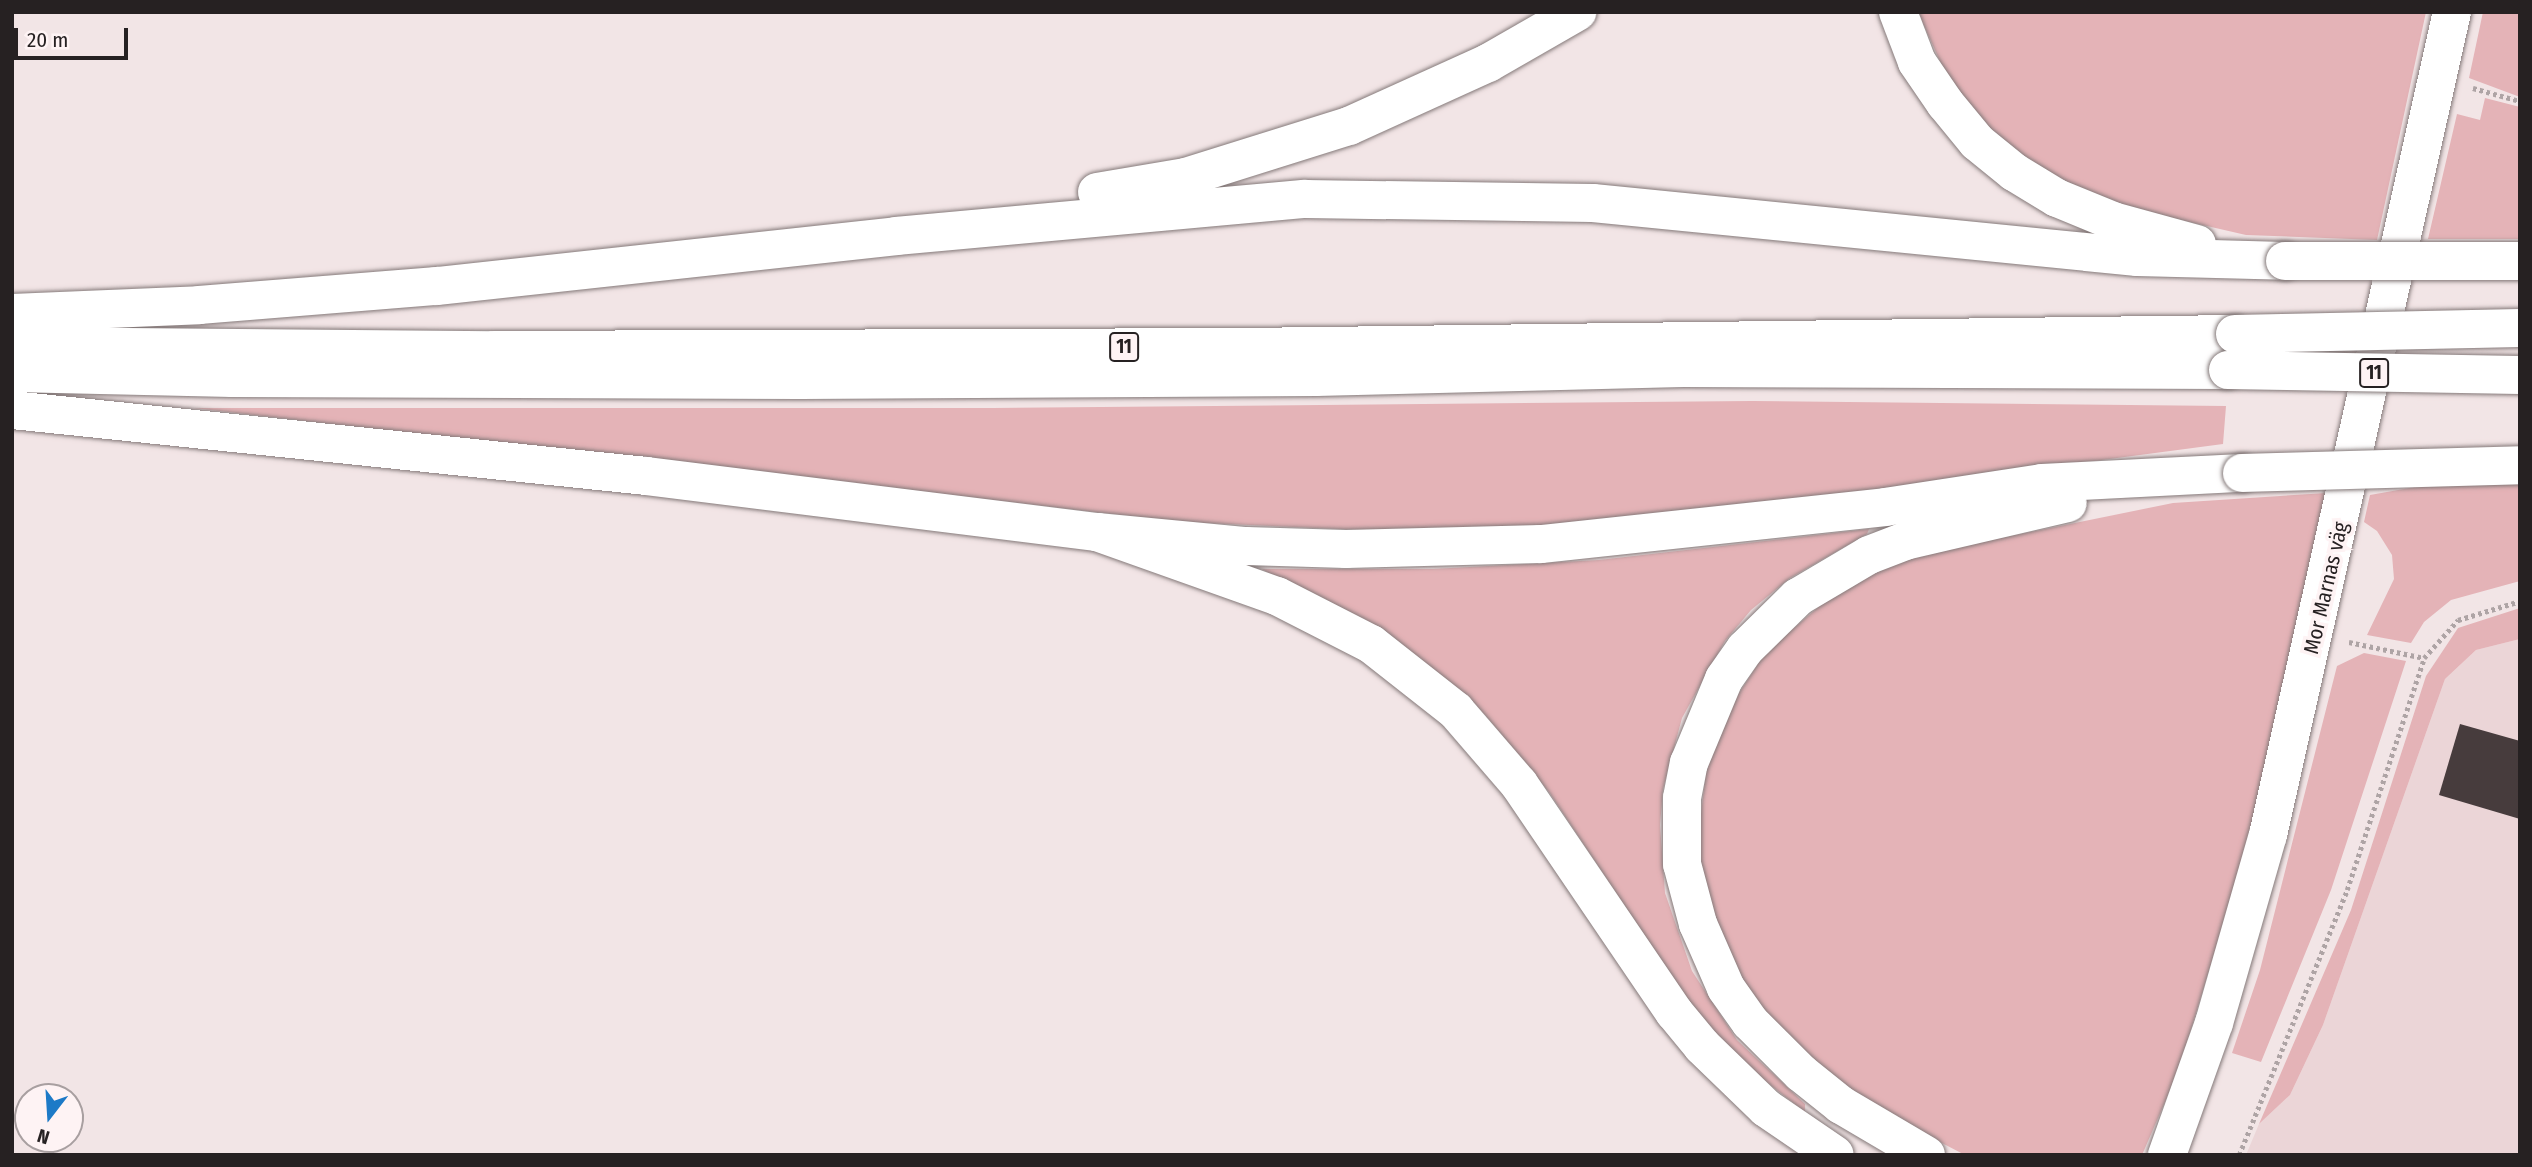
<!DOCTYPE html>
<meta charset="utf-8">
<style>
body{margin:0}
#map{position:relative;width:2532px;height:1167px;overflow:hidden;background:#f2e5e6;font-family:"Fira Sans Condensed",sans-serif}
div>[style]{position:absolute}
.built>*{inset:0;background:#ebd5d7}
.green>*{inset:0;background:#e4b3b7}
.building>*{inset:0;background:#473c3d}
.path>*{height:4.5px;margin-top:-2.25px;transform-origin:0;background:repeating-linear-gradient(90deg,#aea4a5 0 3.5px,transparent 0 7px)}
.roads{filter:drop-shadow(0 0 2px #847979) drop-shadow(0 0 2px #847979)}
.tertiary>*{height:38px;margin:-19px;padding:0 19px;transform-origin:19px;border-radius:19px;background:#fff}
.primary>*{height:38px;margin:-19px;padding:0 19px;transform-origin:19px;border-radius:19px;background:#fff}
.motorway>*{height:38px;margin:-19px;padding:0 19px;transform-origin:19px;border-radius:19px;background:#fff}
.bridges{filter:drop-shadow(0 0 2px #847979) drop-shadow(0 0 2px #847979)}
.primary-bridge>*{height:38px;margin:-19px;padding:0 19px;transform-origin:19px;border-radius:19px;background:#fff}
.motorway-bridge>*{height:38px;margin:-19px;padding:0 19px;transform-origin:19px;border-radius:19px;background:#fff}
span{translate:-50% -50%;white-space:nowrap;text-align:center;line-height:1.15;-webkit-text-stroke:7px #fef3f4;paint-order:stroke}
.shield-label span{padding:2px 5px;background:#fef3f4;border:2px solid;border-radius:5px;-webkit-text-stroke-width:0}
.shield-label{font-size:19px;color:#262122;font-weight:700}
.street-label{font-size:21px;color:#262122}
.frame{position:absolute;inset:0;border:14px solid #262122;pointer-events:none}
.north{position:absolute;left:14px;top:1083px;width:70px;height:70px;box-sizing:border-box;background:#fef3f4;border:2px solid #a89fa0;border-radius:50%;rotate:197deg;font-size:19px;font-weight:700;line-height:28px;text-align:center;color:#262122}
.north::after{content:'';display:block;margin:auto;width:24px;height:32px;background:#1d7ac7;clip-path:polygon(50% 0,100% 100%,50% 72%,0 100%)}
.scale{position:absolute;left:14px;top:28px;width:114px;height:32px;box-sizing:border-box;border:4px solid #262122;border-top:0;padding-left:9px;font-size:21px;line-height:24px;white-space:nowrap;color:#262122;-webkit-text-stroke:5px #fef3f4;paint-order:stroke}
</style>
<div id="map">
<div class="built">
<i style="clip-path:polygon(2520px 639px,2520px 1155px,2246px 1155px,2259px 1124px,2290px 1095px,2323px 1025px,2445px 679px,2476px 650px)"></i>
</div>
<div class="green">
<i style="clip-path:polygon(1918px 12px,2426px 12px,2377px 240px,2246px 235px,2120px 206px,2048px 175px,1985px 124px,1947px 77px)"></i>
<i style="clip-path:polygon(2483px 12px,2520px 12px,2520px 97px,2469px 78px)"></i>
<i style="clip-path:polygon(2485px 98px,2520px 107px,2520px 239px,2428px 239px,2457px 114px,2480px 120px)"></i>
<i style="clip-path:polygon(1752px 401px,2226px 406px,2223px 444px,1800px 500px,1521px 528px,1409px 532px,1182px 522px,194px 408px,993px 408px)"></i>
<i style="clip-path:polygon(2520px 480px,2520px 581px,2451px 600px,2424px 622px,2411px 643px,2367px 635px,2394px 579px,2392px 555px,2377px 531px,2364px 522px,2370px 495px,2432px 484px)"></i>
<i style="clip-path:polygon(2326px 493px,2251px 833px,2178px 1072px,2142px 1155px,1965px 1155px,1890px 1116px,1826px 1076px,1750px 999px,1727px 955px,1702px 877px,1698px 839px,1707px 764px,1723px 718px,1765px 653px,1836px 592px,1876px 570px,1932px 552px,2173px 503px)"></i>
<i style="clip-path:polygon(1869px 529px,1867px 534px,1790px 578px,1751px 610px,1725px 641px,1682px 718px,1663px 789px,1660px 825px,1665px 893px,1692px 971px,1737px 1040px,1805px 1104px,1805px 1112px,1742px 1063px,1698px 1016px,1549px 792px,1485px 715px,1447px 680px,1262px 569px,1432px 569px,1599px 560px)"></i>
<i style="clip-path:polygon(2520px 608px,2520px 639px,2476px 650px,2445px 679px,2323px 1025px,2290px 1095px,2259px 1124px,2351px 910px,2426px 676px,2458px 628px)"></i>
<i style="clip-path:polygon(2364px 653px,2406px 661px,2331px 890px,2261px 1062px,2232px 1053px,2260px 970px,2337px 666px)"></i>
</div>
<div class="building">
<i style="clip-path:polygon(2460px 724px,2520px 741px,2520px 819px,2439px 795px)"></i>
</div>
<div class="path">
<i style="left:2473px;top:88px;width:49px;rotate:15.5deg"></i>
<i style="left:2349px;top:642px;width:77px;rotate:12deg"></i>
<i style="left:2239px;top:1155px;width:286px;rotate:-67.8deg"></i>
<i style="left:2347px;top:890px;width:244px;rotate:-71.6deg"></i>
<i style="left:2424px;top:658px;width:51px;rotate:-48.2deg"></i>
<i style="left:2458px;top:620px;width:65px;rotate:-17deg"></i>
</div>
<div class="roads">
<div class="tertiary">
<i style="left:2167px;top:1155px;width:140px;rotate:-70.4deg"></i>
<i style="left:2214px;top:1023px;width:196px;rotate:-74deg"></i>
<i style="left:2268px;top:835px;width:843px;rotate:-77.4deg"></i>
</div>
<div class="primary">
<i style="left:1898px;top:12px;width:53px;rotate:69.2deg"></i>
<i style="left:1917px;top:62px;width:50px;rotate:55.7deg"></i>
<i style="left:1945px;top:103px;width:50px;rotate:50.6deg"></i>
<i style="left:1977px;top:142px;width:48px;rotate:39deg"></i>
<i style="left:2014px;top:172px;width:50px;rotate:31.2deg"></i>
<i style="left:2057px;top:198px;width:61px;rotate:22.3deg"></i>
<i style="left:2113px;top:221px;width:87px;rotate:15.3deg"></i>
<i style="left:1097px;top:192px;width:90px;rotate:-9.6deg"></i>
<i style="left:1186px;top:177px;width:171px;rotate:-17.4deg"></i>
<i style="left:1349px;top:126px;width:153px;rotate:-24.4deg"></i>
<i style="left:1488px;top:63px;width:103px;rotate:-29.8deg"></i>
<i style="left:12px;top:313px;width:187px;rotate:-2.4deg"></i>
<i style="left:199px;top:305px;width:239px;rotate:-4.6deg"></i>
<i style="left:437px;top:286px;width:462px;rotate:-6.2deg"></i>
<i style="left:896px;top:236px;width:411px;rotate:-5.2deg"></i>
<i style="left:1305px;top:199px;width:288px;rotate:0.8deg"></i>
<i style="left:1593px;top:203px;width:547px;rotate:5.67deg"></i>
<i style="left:2137px;top:257px;width:148px;rotate:1.5deg"></i>
<i style="left:12px;top:346px;width:482px;rotate:0.5deg"></i>
<i style="left:494px;top:350px;width:750px;rotate:-0.23deg"></i>
<i style="left:1244px;top:347px;width:991px;rotate:-0.75deg"></i>
<i style="left:12px;top:373px;width:220px;rotate:1.3deg"></i>
<i style="left:232px;top:378px;width:569px;rotate:0.2deg"></i>
<i style="left:801px;top:380px;width:515px;rotate:-0.33deg"></i>
<i style="left:1316px;top:377px;width:367px;rotate:-1.4deg"></i>
<i style="left:1683px;top:368px;width:545px;rotate:0.21deg"></i>
<i style="left:12px;top:410px;width:637px;rotate:5.94deg"></i>
<i style="left:646px;top:476px;width:454px;rotate:7.1deg"></i>
<i style="left:1097px;top:532px;width:191px;rotate:19.6deg"></i>
<i style="left:1277px;top:596px;width:106px;rotate:27.1deg"></i>
<i style="left:1371px;top:644px;width:108px;rotate:38.2deg"></i>
<i style="left:1456px;top:711px;width:96px;rotate:49.2deg"></i>
<i style="left:1519px;top:784px;width:276px;rotate:55.8deg"></i>
<i style="left:1674px;top:1012px;width:44px;rotate:50.5deg"></i>
<i style="left:1702px;top:1046px;width:89px;rotate:44.1deg"></i>
<i style="left:1766px;top:1108px;width:83px;rotate:34.3deg"></i>
</div>
<div class="motorway">
<i style="left:1097px;top:532px;width:150px;rotate:5.4deg"></i>
<i style="left:1246px;top:546px;width:100px;rotate:1.7deg"></i>
<i style="left:1346px;top:549px;width:195px;rotate:-1.5deg"></i>
<i style="left:1541px;top:544px;width:346px;rotate:-6.1deg"></i>
<i style="left:1885px;top:507px;width:159px;rotate:-8.7deg"></i>
<i style="left:2042px;top:483px;width:200px;rotate:-2.9deg"></i>
<i style="left:1926px;top:1155px;width:99px;rotate:-149.5deg"></i>
<i style="left:1841px;top:1105px;width:51px;rotate:-141.3deg"></i>
<i style="left:1801px;top:1073px;width:72px;rotate:-135deg"></i>
<i style="left:1750px;top:1022px;width:42px;rotate:-125.2deg"></i>
<i style="left:1726px;top:988px;width:70px;rotate:-113.6deg"></i>
<i style="left:1698px;top:924px;width:62px;rotate:-104.9deg"></i>
<i style="left:1682px;top:864px;width:66px;rotate:-90deg"></i>
<i style="left:1682px;top:798px;width:36px;rotate:-79deg"></i>
<i style="left:1689px;top:763px;width:91px;rotate:-67.4deg"></i>
<i style="left:1724px;top:679px;width:37px;rotate:-55deg"></i>
<i style="left:1745px;top:649px;width:74px;rotate:-44.5deg"></i>
<i style="left:1798px;top:597px;width:82px;rotate:-30.6deg"></i>
<i style="left:1869px;top:555px;width:39px;rotate:-21deg"></i>
<i style="left:1905px;top:541px;width:167px;rotate:-13.1deg"></i>
</div>
</div>
<div class="bridges">
<div class="primary-bridge">
<i style="left:2285px;top:261px;width:235px"></i>
<i style="left:2235px;top:334px;width:285px;rotate:-1.2deg"></i>
<i style="left:2228px;top:370px;width:292px;rotate:1deg"></i>
</div>
<div class="motorway-bridge">
<i style="left:2242px;top:473px;width:278px;rotate:-1.6deg"></i>
</div>
</div>
<div class="shield-label">
<span style="left:1124px;top:347px">11</span>
<span style="left:2374px;top:373px">11</span>
</div>
<div class="street-label">
<span style="left:2326px;top:588px;rotate:-77deg">Mor Marnas väg</span>
</div>
<div class="frame"></div>
<div class="north">N</div>
<div class="scale">20 m</div>
</div>
